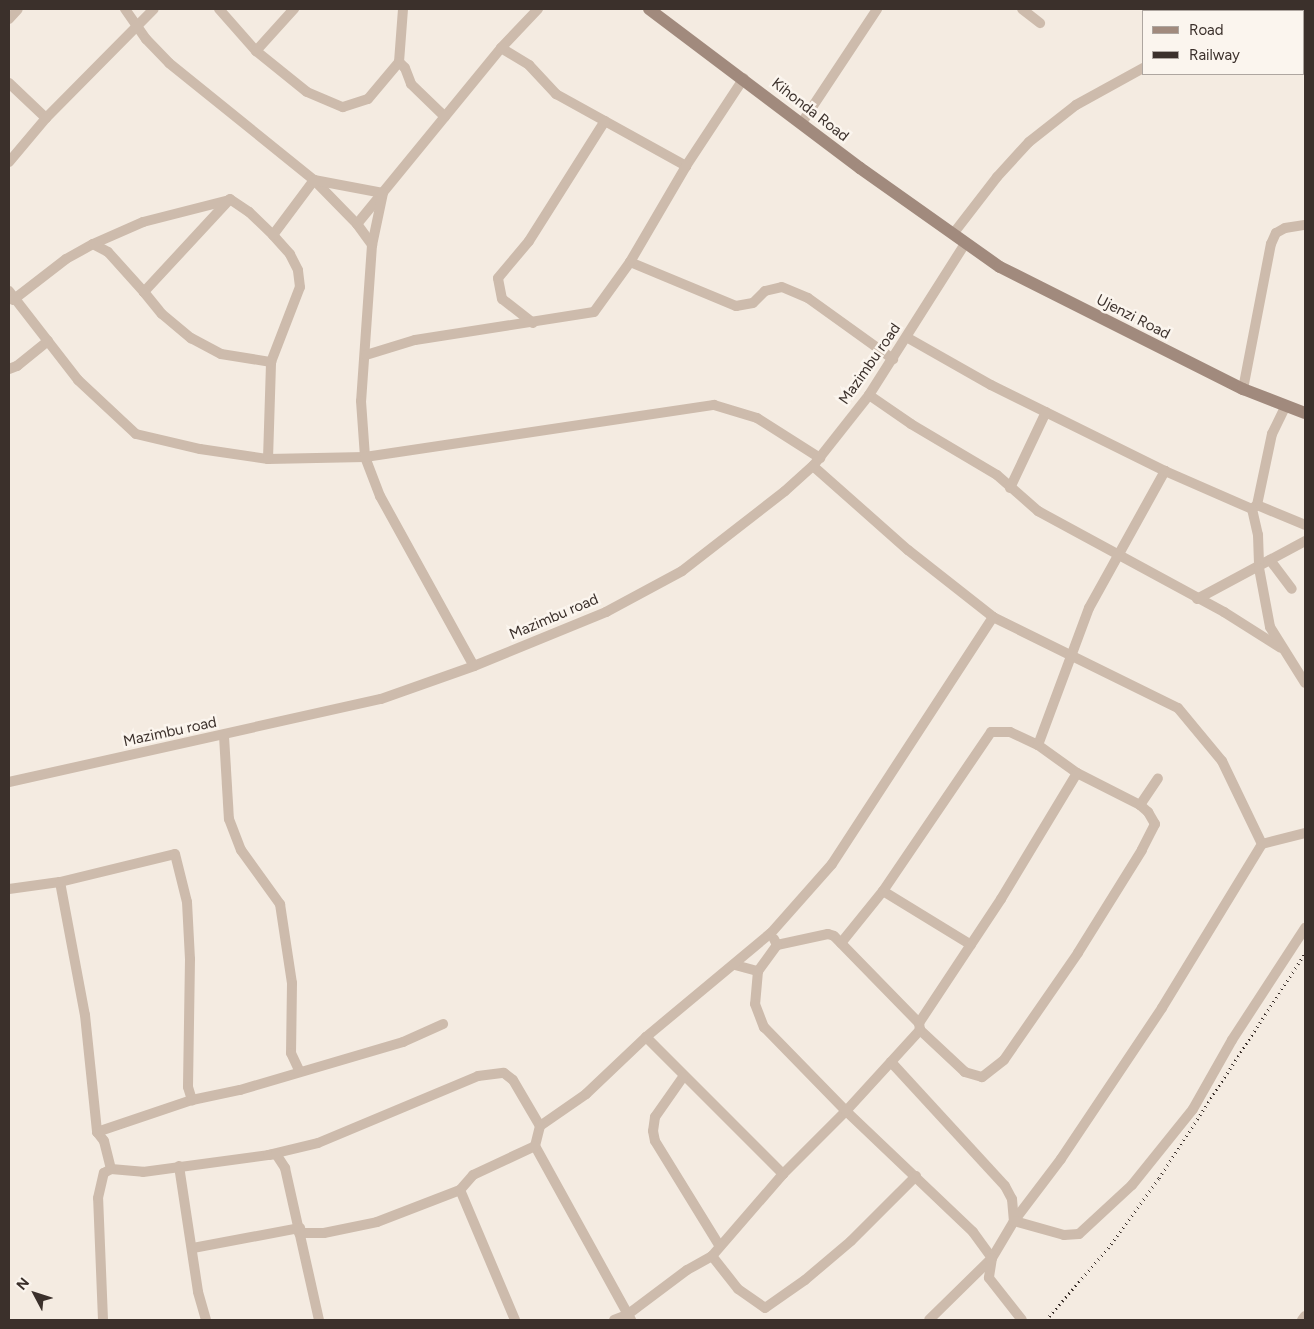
<!DOCTYPE html>
<style>
body{margin:0}
#map{position:relative;width:1314px;height:1329px;overflow:hidden;background:#f4ebe1;font-family:Figtree,sans-serif}
div>[style]{position:absolute}
.street>*{height:10px;margin:-5px;padding:0 5px;transform-origin:5px;border-radius:5px;background:#cdbbac}
.secondary>*{height:12px;margin:-6px;padding:0 6px;transform-origin:6px;border-radius:6px;background:#a18a7d}
.rail>*{height:3px;margin-top:-1.5px;transform-origin:0;background:repeating-linear-gradient(90deg,#3b302b 0 1px,transparent 0 5px)}
span{translate:-50% -50%;white-space:nowrap;text-align:center;line-height:1.15;-webkit-text-stroke:5px #fbf5ee;paint-order:stroke}
.street-label{font-size:15px;color:#3b302b}
.frame{position:absolute;inset:0;border:10px solid #3b302b;pointer-events:none}
.legend{position:absolute;left:1142px;top:10px;width:162px;height:65px;box-sizing:border-box;background:#fbf5ee;border:1px solid #aea6a0;margin:0;padding:6px 9px;list-style:none;font-size:15px;color:#3b302b}
.legend li{display:flex;align-items:center;gap:10px;height:25px}
.legend b{width:25px;border:1px solid #aea6a0}
.north{position:absolute;left:10px;top:1269px;width:50px;height:50px;-webkit-text-stroke:4px #fbf5ee;paint-order:stroke;rotate:310deg;font-size:14px;font-weight:700;line-height:20px;text-align:center;color:#3b302b}
.north::after{content:'';display:block;margin:auto;width:18px;height:22px;background:#3b302b;clip-path:polygon(50% 0,100% 100%,50% 72%,0 100%)}
</style>
<div id="map">
<div class="street">
<i style="left:125px;top:9px;width:37px;rotate:55deg"></i>
<i style="left:146px;top:39px;width:33px;rotate:46deg"></i>
<i style="left:169px;top:63px;width:186px;rotate:38.9deg"></i>
<i style="left:314px;top:180px;width:62px;rotate:45.7deg"></i>
<i style="left:357px;top:224px;width:26px;rotate:54deg"></i>
<i style="left:372px;top:245px;width:156px;rotate:94deg"></i>
<i style="left:361px;top:401px;width:56px;rotate:85.9deg"></i>
<i style="left:365px;top:457px;width:42px;rotate:69deg"></i>
<i style="left:380px;top:496px;width:194px;rotate:61.1deg"></i>
<i style="left:219px;top:9px;width:56px;rotate:48.6deg"></i>
<i style="left:256px;top:51px;width:65px;rotate:38.8deg"></i>
<i style="left:307px;top:92px;width:39px;rotate:23deg"></i>
<i style="left:343px;top:107px;width:26px;rotate:-18deg"></i>
<i style="left:368px;top:99px;width:48px;rotate:-50deg"></i>
<i style="left:403px;top:9px;width:53px;rotate:94.3deg"></i>
<i style="left:399px;top:62px;width:8px;rotate:45deg"></i>
<i style="left:405px;top:68px;width:17px;rotate:69deg"></i>
<i style="left:411px;top:84px;width:47px;rotate:44.1deg"></i>
<i style="left:1022px;top:9px;width:23px;rotate:38deg"></i>
<i style="left:1269px;top:11px;width:6px;rotate:-18deg"></i>
<i style="left:9px;top:19px;width:13px;rotate:-48deg"></i>
<i style="left:501px;top:48px;width:33px;rotate:31deg"></i>
<i style="left:529px;top:65px;width:40px;rotate:47deg"></i>
<i style="left:556px;top:94px;width:149px;rotate:29deg"></i>
<i style="left:256px;top:51px;width:57px;rotate:-47.9deg"></i>
<i style="left:9px;top:83px;width:51px;rotate:43.4deg"></i>
<i style="left:801px;top:124px;width:138px;rotate:-56.5deg"></i>
<i style="left:9px;top:162px;width:57px;rotate:-49.9deg"></i>
<i style="left:46px;top:118px;width:153px;rotate:-45.3deg"></i>
<i style="left:357px;top:224px;width:227px;rotate:-50.7deg"></i>
<i style="left:501px;top:48px;width:54px;rotate:-46.5deg"></i>
<i style="left:953px;top:234px;width:72px;rotate:-52.3deg"></i>
<i style="left:997px;top:177px;width:47px;rotate:-47.6deg"></i>
<i style="left:1029px;top:142px;width:60px;rotate:-38.2deg"></i>
<i style="left:1076px;top:105px;width:77px;rotate:-28.9deg"></i>
<i style="left:273px;top:235px;width:69px;rotate:-53.3deg"></i>
<i style="left:314px;top:180px;width:70px;rotate:10.7deg"></i>
<i style="left:383px;top:193px;width:53px;rotate:101.9deg"></i>
<i style="left:93px;top:244px;width:55px;rotate:-23.7deg"></i>
<i style="left:143px;top:222px;width:89px;rotate:-14.3deg"></i>
<i style="left:630px;top:262px;width:115px;rotate:22.5deg"></i>
<i style="left:736px;top:306px;width:17px;rotate:-10deg"></i>
<i style="left:753px;top:303px;width:17px;rotate:-45deg"></i>
<i style="left:765px;top:291px;width:17px;rotate:-13deg"></i>
<i style="left:782px;top:287px;width:28px;rotate:23deg"></i>
<i style="left:808px;top:298px;width:105px;rotate:35.7deg"></i>
<i style="left:9px;top:291px;width:113px;rotate:52.2deg"></i>
<i style="left:78px;top:380px;width:79px;rotate:43deg"></i>
<i style="left:136px;top:434px;width:66px;rotate:13.2deg"></i>
<i style="left:200px;top:449px;width:69px;rotate:8.4deg"></i>
<i style="left:268px;top:459px;width:97px;rotate:-1.2deg"></i>
<i style="left:365px;top:457px;width:353px;rotate:-8.5deg"></i>
<i style="left:714px;top:405px;width:45px;rotate:16.8deg"></i>
<i style="left:757px;top:418px;width:75px;rotate:32.4deg"></i>
<i style="left:13px;top:300px;width:67px;rotate:-37.7deg"></i>
<i style="left:66px;top:259px;width:31px;rotate:-29deg"></i>
<i style="left:93px;top:244px;width:17px;rotate:28deg"></i>
<i style="left:108px;top:252px;width:54px;rotate:48deg"></i>
<i style="left:533px;top:323px;width:39px;rotate:-142deg"></i>
<i style="left:502px;top:299px;width:21px;rotate:-101deg"></i>
<i style="left:498px;top:278px;width:48px;rotate:-50deg"></i>
<i style="left:529px;top:241px;width:142px;rotate:-57.7deg"></i>
<i style="left:908px;top:338px;width:95px;rotate:29.5deg"></i>
<i style="left:991px;top:385px;width:194px;rotate:26.3deg"></i>
<i style="left:366px;top:355px;width:51px;rotate:-17deg"></i>
<i style="left:415px;top:340px;width:181px;rotate:-8.9deg"></i>
<i style="left:594px;top:312px;width:62px;rotate:-54.2deg"></i>
<i style="left:630px;top:262px;width:111px;rotate:-59.7deg"></i>
<i style="left:686px;top:166px;width:105px;rotate:-56.6deg"></i>
<i style="left:9px;top:369px;width:9px;rotate:-21deg"></i>
<i style="left:17px;top:366px;width:40px;rotate:-39deg"></i>
<i style="left:1243px;top:389px;width:148px;rotate:-79.1deg"></i>
<i style="left:1271px;top:244px;width:12px;rotate:-66deg"></i>
<i style="left:1276px;top:233px;width:10px;rotate:-29deg"></i>
<i style="left:1285px;top:228px;width:20px;rotate:-9deg"></i>
<i style="left:869px;top:395px;width:51px;rotate:34.6deg"></i>
<i style="left:911px;top:424px;width:100px;rotate:30.7deg"></i>
<i style="left:997px;top:475px;width:55px;rotate:41.3deg"></i>
<i style="left:1038px;top:511px;width:212px;rotate:28.5deg"></i>
<i style="left:1224px;top:612px;width:67px;rotate:32.3deg"></i>
<i style="left:268px;top:459px;width:97px;rotate:-88.2deg"></i>
<i style="left:271px;top:362px;width:80px;rotate:-68.9deg"></i>
<i style="left:300px;top:287px;width:17px;rotate:-97deg"></i>
<i style="left:298px;top:270px;width:18px;rotate:-117deg"></i>
<i style="left:290px;top:254px;width:25px;rotate:-132deg"></i>
<i style="left:273px;top:235px;width:33px;rotate:-136deg"></i>
<i style="left:249px;top:212px;width:23px;rotate:-146deg"></i>
<i style="left:230px;top:199px;width:127px;rotate:132.8deg"></i>
<i style="left:144px;top:292px;width:28px;rotate:51deg"></i>
<i style="left:162px;top:314px;width:38px;rotate:40deg"></i>
<i style="left:191px;top:338px;width:34px;rotate:28deg"></i>
<i style="left:221px;top:354px;width:51px;rotate:9.1deg"></i>
<i style="left:813px;top:466px;width:127px;rotate:41.5deg"></i>
<i style="left:908px;top:550px;width:108px;rotate:38.2deg"></i>
<i style="left:993px;top:617px;width:206px;rotate:26.2deg"></i>
<i style="left:1178px;top:708px;width:69px;rotate:50.3deg"></i>
<i style="left:1222px;top:761px;width:92px;rotate:64.3deg"></i>
<i style="left:1262px;top:844px;width:192px;rotate:121.4deg"></i>
<i style="left:1162px;top:1008px;width:182px;rotate:123.8deg"></i>
<i style="left:1061px;top:1159px;width:78px;rotate:127.2deg"></i>
<i style="left:1014px;top:1221px;width:43px;rotate:120.7deg"></i>
<i style="left:992px;top:1258px;width:88px;rotate:135.5deg"></i>
<i style="left:1010px;top:488px;width:84px;rotate:-64.7deg"></i>
<i style="left:1257px;top:505px;width:73px;rotate:-78.1deg"></i>
<i style="left:1272px;top:434px;width:30px;rotate:-64deg"></i>
<i style="left:1252px;top:509px;width:6px;rotate:-39deg"></i>
<i style="left:1257px;top:505px;width:52px;rotate:22.6deg"></i>
<i style="left:1270px;top:560px;width:36px;rotate:53deg"></i>
<i style="left:1197px;top:599px;width:123px;rotate:-28.2deg"></i>
<i style="left:224px;top:736px;width:83px;rotate:86.6deg"></i>
<i style="left:229px;top:819px;width:33px;rotate:69deg"></i>
<i style="left:241px;top:850px;width:67px;rotate:54.2deg"></i>
<i style="left:280px;top:904px;width:80px;rotate:81.4deg"></i>
<i style="left:292px;top:983px;width:70px;rotate:90.8deg"></i>
<i style="left:291px;top:1053px;width:19px;rotate:65deg"></i>
<i style="left:1038px;top:745px;width:146px;rotate:-69.6deg"></i>
<i style="left:1089px;top:608px;width:157px;rotate:-61deg"></i>
<i style="left:1165px;top:471px;width:95px;rotate:23.6deg"></i>
<i style="left:1252px;top:509px;width:27px;rotate:77deg"></i>
<i style="left:1258px;top:535px;width:33px;rotate:88deg"></i>
<i style="left:1259px;top:568px;width:60px;rotate:79.4deg"></i>
<i style="left:1270px;top:627px;width:66px;rotate:58deg"></i>
<i style="left:9px;top:782px;width:381px;rotate:-12.6deg"></i>
<i style="left:381px;top:699px;width:99px;rotate:-19.5deg"></i>
<i style="left:474px;top:666px;width:143px;rotate:-22.2deg"></i>
<i style="left:606px;top:612px;width:86px;rotate:-28.3deg"></i>
<i style="left:682px;top:571px;width:130px;rotate:-37.8deg"></i>
<i style="left:785px;top:491px;width:38px;rotate:-42deg"></i>
<i style="left:813px;top:466px;width:90px;rotate:-51.7deg"></i>
<i style="left:869px;top:395px;width:179px;rotate:-57.6deg"></i>
<i style="left:1140px;top:805px;width:32px;rotate:-56deg"></i>
<i style="left:1262px;top:844px;width:44px;rotate:-14.3deg"></i>
<i style="left:60px;top:882px;width:135px;rotate:79.4deg"></i>
<i style="left:85px;top:1015px;width:118px;rotate:84.1deg"></i>
<i style="left:97px;top:1132px;width:11px;rotate:52deg"></i>
<i style="left:104px;top:1141px;width:29px;rotate:76deg"></i>
<i style="left:111px;top:1169px;width:32px;rotate:5deg"></i>
<i style="left:143px;top:1172px;width:126px;rotate:-7.7deg"></i>
<i style="left:268px;top:1155px;width:51px;rotate:-13.5deg"></i>
<i style="left:318px;top:1143px;width:173px;rotate:-22.7deg"></i>
<i style="left:478px;top:1076px;width:26px;rotate:-7deg"></i>
<i style="left:504px;top:1073px;width:11px;rotate:38deg"></i>
<i style="left:513px;top:1080px;width:53px;rotate:59.6deg"></i>
<i style="left:540px;top:1126px;width:21px;rotate:104deg"></i>
<i style="left:535px;top:1146px;width:199px;rotate:61.1deg"></i>
<i style="left:9px;top:889px;width:51px;rotate:-7.8deg"></i>
<i style="left:60px;top:882px;width:118px;rotate:-13.7deg"></i>
<i style="left:175px;top:854px;width:49px;rotate:76deg"></i>
<i style="left:187px;top:902px;width:57px;rotate:87deg"></i>
<i style="left:190px;top:959px;width:128px;rotate:90.9deg"></i>
<i style="left:188px;top:1087px;width:14px;rotate:73deg"></i>
<i style="left:883px;top:891px;width:103px;rotate:31.5deg"></i>
<i style="left:774px;top:939px;width:7px;rotate:63deg"></i>
<i style="left:777px;top:945px;width:52px;rotate:-12.2deg"></i>
<i style="left:828px;top:934px;width:6px;rotate:18deg"></i>
<i style="left:834px;top:936px;width:122px;rotate:45.7deg"></i>
<i style="left:841px;top:943px;width:67px;rotate:-51.1deg"></i>
<i style="left:883px;top:891px;width:192px;rotate:-55.8deg"></i>
<i style="left:991px;top:732px;width:19px"></i>
<i style="left:1010px;top:732px;width:31px;rotate:25deg"></i>
<i style="left:1038px;top:745px;width:48px;rotate:35.7deg"></i>
<i style="left:1077px;top:773px;width:71px;rotate:26.9deg"></i>
<i style="left:1140px;top:805px;width:11px;rotate:41deg"></i>
<i style="left:1148px;top:812px;width:14px;rotate:60deg"></i>
<i style="left:1155px;top:824px;width:29px;rotate:117deg"></i>
<i style="left:1142px;top:850px;width:121px;rotate:121.9deg"></i>
<i style="left:1078px;top:953px;width:130px;rotate:124.7deg"></i>
<i style="left:1004px;top:1060px;width:28px;rotate:142deg"></i>
<i style="left:982px;top:1077px;width:18px;rotate:-164deg"></i>
<i style="left:965px;top:1072px;width:62px;rotate:-137deg"></i>
<i style="left:777px;top:945px;width:32px;rotate:126deg"></i>
<i style="left:758px;top:971px;width:33px;rotate:95deg"></i>
<i style="left:755px;top:1004px;width:25px;rotate:69deg"></i>
<i style="left:764px;top:1027px;width:117px;rotate:45.7deg"></i>
<i style="left:846px;top:1111px;width:175px;rotate:43.6deg"></i>
<i style="left:973px;top:1232px;width:32px;rotate:54deg"></i>
<i style="left:992px;top:1258px;width:20px;rotate:99deg"></i>
<i style="left:989px;top:1278px;width:53px;rotate:51.8deg"></i>
<i style="left:735px;top:965px;width:24px;rotate:15deg"></i>
<i style="left:646px;top:1037px;width:194px;rotate:45deg"></i>
<i style="left:891px;top:1062px;width:168px;rotate:47.4deg"></i>
<i style="left:1005px;top:1186px;width:15px;rotate:62deg"></i>
<i style="left:1012px;top:1199px;width:22px;rotate:85deg"></i>
<i style="left:1014px;top:1221px;width:52px;rotate:15.6deg"></i>
<i style="left:1064px;top:1235px;width:15px;rotate:-4deg"></i>
<i style="left:1079px;top:1234px;width:72px;rotate:-42.8deg"></i>
<i style="left:1132px;top:1185px;width:97px;rotate:-51.2deg"></i>
<i style="left:1193px;top:1109px;width:79px;rotate:-60.5deg"></i>
<i style="left:1232px;top:1040px;width:134px;rotate:-56.9deg"></i>
<i style="left:683px;top:1077px;width:49px;rotate:125deg"></i>
<i style="left:655px;top:1117px;width:14px;rotate:98deg"></i>
<i style="left:653px;top:1131px;width:10px;rotate:79deg"></i>
<i style="left:655px;top:1141px;width:122px;rotate:58.4deg"></i>
<i style="left:540px;top:1126px;width:56px;rotate:-34.8deg"></i>
<i style="left:586px;top:1094px;width:83px;rotate:-43.5deg"></i>
<i style="left:646px;top:1037px;width:163px;rotate:-39.8deg"></i>
<i style="left:771px;top:933px;width:92px;rotate:-48.5deg"></i>
<i style="left:832px;top:864px;width:295px;rotate:-56.9deg"></i>
<i style="left:97px;top:1132px;width:100px;rotate:-18.6deg"></i>
<i style="left:192px;top:1100px;width:49px;rotate:-11.8deg"></i>
<i style="left:240px;top:1090px;width:170px;rotate:-16.4deg"></i>
<i style="left:403px;top:1042px;width:44px;rotate:-24.2deg"></i>
<i style="left:269px;top:1155px;width:7px;rotate:-8deg"></i>
<i style="left:276px;top:1154px;width:17px;rotate:57deg"></i>
<i style="left:285px;top:1168px;width:156px;rotate:77.4deg"></i>
<i style="left:179px;top:1166px;width:127px;rotate:81.4deg"></i>
<i style="left:198px;top:1292px;width:29px;rotate:74deg"></i>
<i style="left:299px;top:1233px;width:25px"></i>
<i style="left:324px;top:1233px;width:54px;rotate:-11.7deg"></i>
<i style="left:377px;top:1222px;width:89px;rotate:-21.1deg"></i>
<i style="left:193px;top:1248px;width:109px;rotate:-10.6deg"></i>
<i style="left:712px;top:1256px;width:42px;rotate:51.8deg"></i>
<i style="left:738px;top:1289px;width:33px;rotate:35deg"></i>
<i style="left:765px;top:1308px;width:49px;rotate:-35deg"></i>
<i style="left:805px;top:1280px;width:60px;rotate:-40.3deg"></i>
<i style="left:851px;top:1241px;width:92px;rotate:-45deg"></i>
<i style="left:103px;top:1320px;width:122px;rotate:-92.3deg"></i>
<i style="left:98px;top:1198px;width:26px;rotate:-77deg"></i>
<i style="left:104px;top:1173px;width:8px;rotate:-30deg"></i>
<i style="left:515px;top:1320px;width:141px;rotate:-112.9deg"></i>
<i style="left:460px;top:1190px;width:20px;rotate:-49deg"></i>
<i style="left:473px;top:1175px;width:68px;rotate:-25.1deg"></i>
<i style="left:614px;top:1320px;width:14px;rotate:-21deg"></i>
<i style="left:627px;top:1315px;width:75px;rotate:-36.9deg"></i>
<i style="left:687px;top:1270px;width:29px;rotate:-29deg"></i>
<i style="left:712px;top:1256px;width:108px;rotate:-49.1deg"></i>
<i style="left:783px;top:1174px;width:89px;rotate:-45deg"></i>
<i style="left:846px;top:1111px;width:110px;rotate:-47.6deg"></i>
<i style="left:920px;top:1030px;width:7px;rotate:-98deg"></i>
<i style="left:919px;top:1023px;width:149px;rotate:-56.5deg"></i>
<i style="left:1001px;top:899px;width:147px;rotate:-58.9deg"></i>
<i style="left:1302px;top:1320px;width:5px;rotate:-53deg"></i>
</div>
<div class="secondary">
<i style="left:649px;top:9px;width:264px;rotate:37deg"></i>
<i style="left:860px;top:168px;width:171px;rotate:35.3deg"></i>
<i style="left:1000px;top:267px;width:272px;rotate:26.7deg"></i>
<i style="left:1243px;top:389px;width:66px;rotate:21.2deg"></i>
</div>
<div class="rail">
<i style="left:1046px;top:1320px;width:95px;rotate:-49.3deg"></i>
<i style="left:1108px;top:1248px;width:87px;rotate:-53.9deg"></i>
<i style="left:1159px;top:1178px;width:268px;rotate:-57deg"></i>
</div>
<div class="street-label">
<span style="left:810px;top:110px;rotate:38deg">Kihonda Road</span>
<span style="left:1133px;top:317px;rotate:27deg">Ujenzi Road</span>
<span style="left:870px;top:364px;rotate:-55deg">Mazimbu road</span>
<span style="left:554px;top:617px;rotate:-23deg">Mazimbu road</span>
<span style="left:170px;top:732px;rotate:-12deg">Mazimbu road</span>
</div>
<div class="frame"></div>
<ul class="legend">
<li><b style="height:6px;background:#a18a7d"></b>Road</li>
<li><b style="height:6px;background:#3b302b"></b>Railway</li>
</ul>
<div class="north">N</div>
</div>
